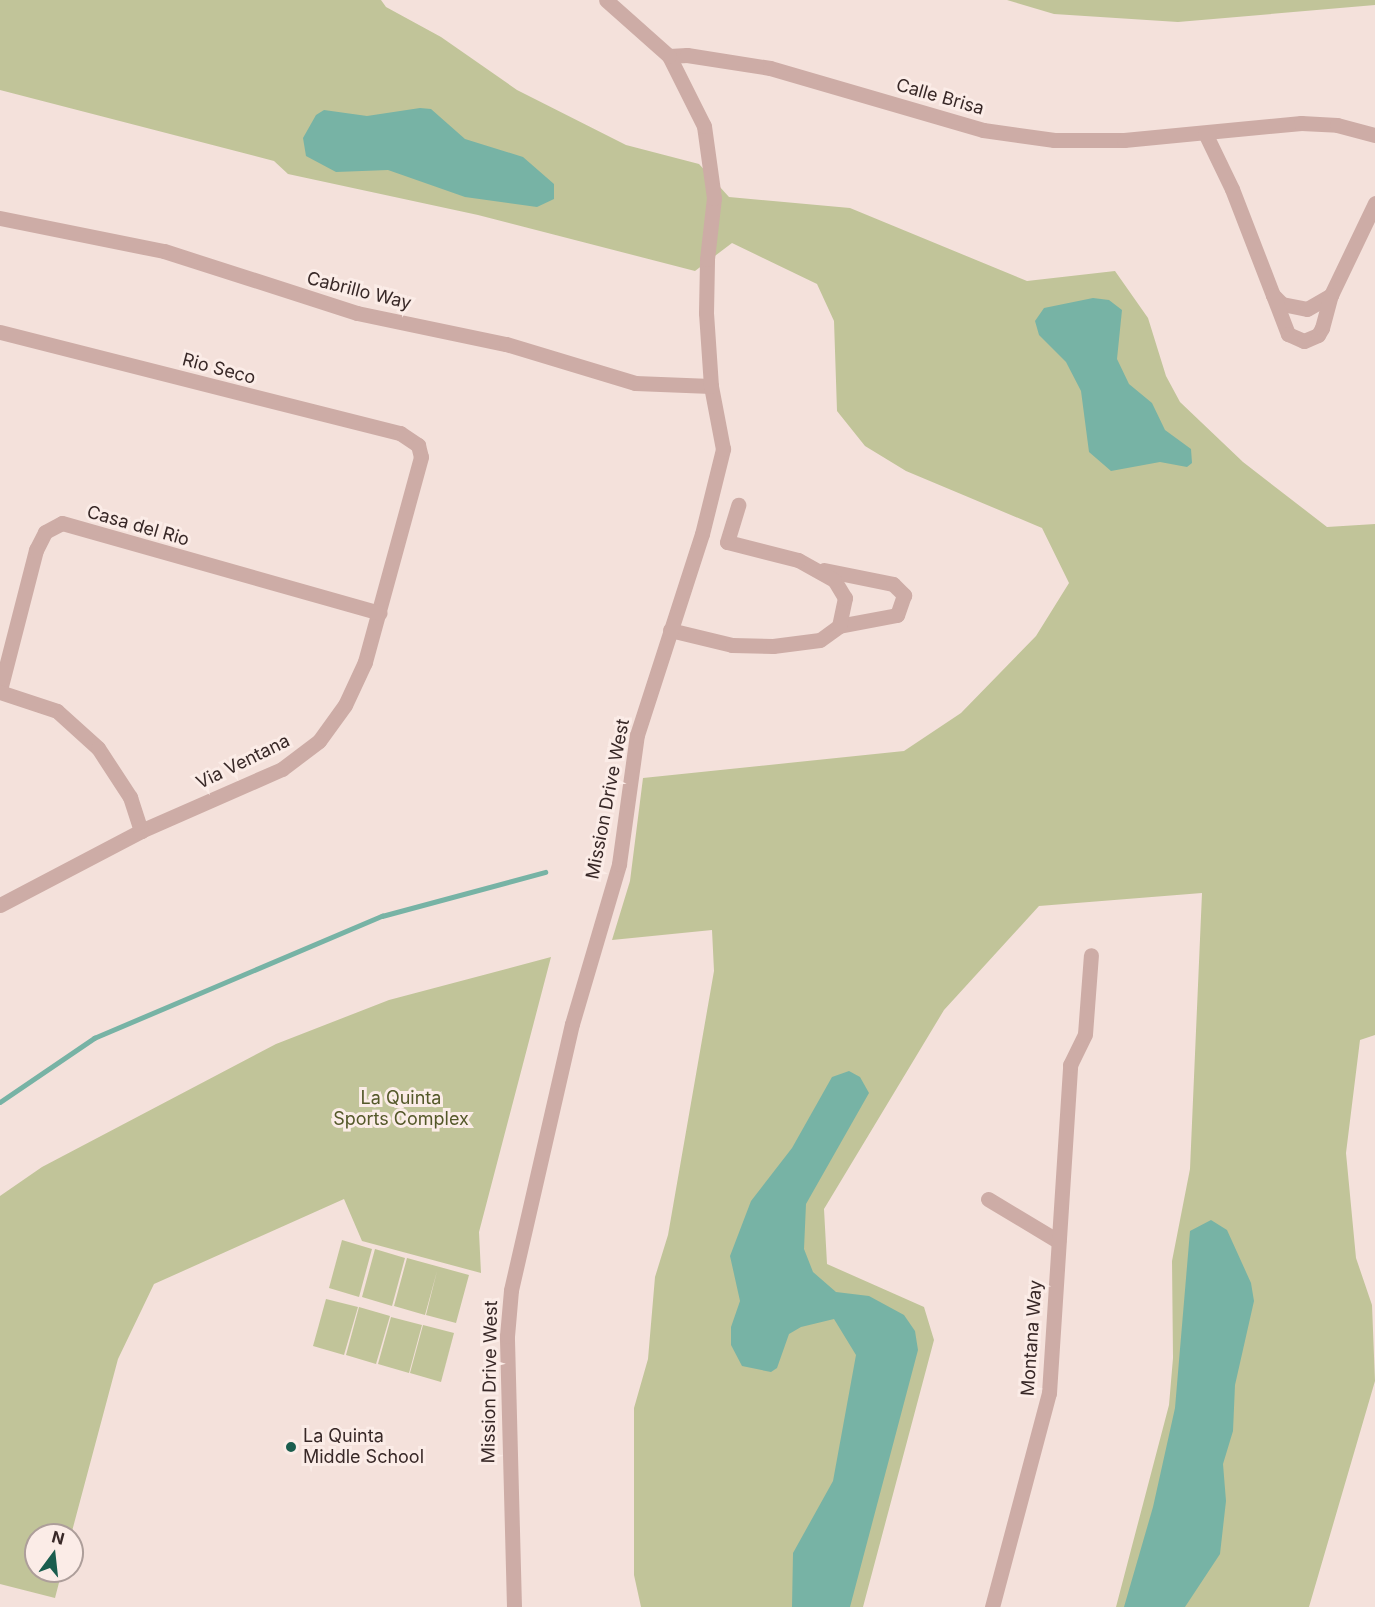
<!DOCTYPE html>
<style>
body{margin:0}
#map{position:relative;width:1375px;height:1607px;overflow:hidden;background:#f4e1db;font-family:Inter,sans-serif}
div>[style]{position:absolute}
.green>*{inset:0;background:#c1c499}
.water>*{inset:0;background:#77b3a5}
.stream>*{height:4.5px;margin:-2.25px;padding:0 2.25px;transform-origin:2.25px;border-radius:2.25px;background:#77b3a5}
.minor>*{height:15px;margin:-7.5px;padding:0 7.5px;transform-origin:7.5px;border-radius:7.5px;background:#cdaca6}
.dots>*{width:16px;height:16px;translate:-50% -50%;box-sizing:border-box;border:3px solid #fbece7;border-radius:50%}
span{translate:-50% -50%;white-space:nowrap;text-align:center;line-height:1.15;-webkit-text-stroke:6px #fbece7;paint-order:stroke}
.street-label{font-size:18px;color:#382827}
.park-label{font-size:18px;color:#545829}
.poi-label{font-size:18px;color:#382827}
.left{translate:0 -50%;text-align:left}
.north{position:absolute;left:24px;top:1523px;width:60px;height:60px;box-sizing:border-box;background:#fbece7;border:2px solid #ad9e9a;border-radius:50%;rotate:15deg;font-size:16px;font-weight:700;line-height:24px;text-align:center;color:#382827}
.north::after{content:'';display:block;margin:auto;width:21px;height:27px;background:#1a5d4e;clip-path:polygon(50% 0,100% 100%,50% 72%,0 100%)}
</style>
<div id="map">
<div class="green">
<i style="clip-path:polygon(0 0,381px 0,386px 7px,441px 37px,517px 90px,626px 145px,699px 164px,729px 197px,850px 208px,1027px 281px,1115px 271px,1148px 318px,1166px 376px,1180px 402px,1243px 462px,1327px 527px,1375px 524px,1375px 1035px,1360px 1040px,1346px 1153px,1356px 1258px,1372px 1305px,1375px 1381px,1309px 1607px,1116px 1607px,1169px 1405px,1173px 1358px,1172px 1261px,1190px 1169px,1202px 893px,1039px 906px,944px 1010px,824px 1209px,827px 1264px,924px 1307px,934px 1340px,863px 1607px,641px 1607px,634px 1575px,634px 1408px,648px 1359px,655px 1277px,668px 1235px,714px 971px,712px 930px,612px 940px,630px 881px,643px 778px,904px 751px,961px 713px,1036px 636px,1069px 583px,1042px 528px,906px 471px,865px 446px,837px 411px,834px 321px,817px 284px,732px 243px,695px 271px,478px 215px,288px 174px,274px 161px,0 90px)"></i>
<i style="clip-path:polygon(1007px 0,1375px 0,1375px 5px,1178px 22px,1054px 14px)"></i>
<i style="clip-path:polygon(551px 957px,479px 1232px,481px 1273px,362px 1241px,344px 1199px,154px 1284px,118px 1359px,71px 1535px,36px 1535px,36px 1571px,62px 1571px,55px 1598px,0 1584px,0 1196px,42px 1167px,276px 1044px,389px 1000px)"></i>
<i style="clip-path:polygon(342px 1240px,372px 1249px,359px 1297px,329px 1288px)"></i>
<i style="clip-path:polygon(375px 1249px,405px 1258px,392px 1306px,362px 1297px)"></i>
<i style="clip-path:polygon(407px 1258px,469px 1275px,456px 1323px,426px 1315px,437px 1271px,425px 1315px,394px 1306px)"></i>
<i style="clip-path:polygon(326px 1299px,358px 1307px,344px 1355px,313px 1346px)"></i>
<i style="clip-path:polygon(359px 1307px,390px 1316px,376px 1364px,346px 1355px)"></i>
<i style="clip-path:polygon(391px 1317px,422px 1325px,409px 1373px,378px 1364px)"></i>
<i style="clip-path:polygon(423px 1325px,454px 1333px,441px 1382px,410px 1373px)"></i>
</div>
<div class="water">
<i style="clip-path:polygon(420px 108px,431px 109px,465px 139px,523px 157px,554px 184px,554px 199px,537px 207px,465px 197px,388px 170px,336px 172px,306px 156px,303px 138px,316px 115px,324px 110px,367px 116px)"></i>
<i style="clip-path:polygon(1093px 298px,1109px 300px,1122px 310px,1117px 359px,1129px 384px,1152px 403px,1165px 430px,1191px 449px,1192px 463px,1187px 467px,1160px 462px,1111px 471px,1089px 452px,1081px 391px,1066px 362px,1039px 335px,1035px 321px,1044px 308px)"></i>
<i style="clip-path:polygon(849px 1071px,860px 1077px,869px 1093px,806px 1204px,804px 1249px,813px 1272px,836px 1292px,869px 1296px,904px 1315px,915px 1331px,918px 1350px,850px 1607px,792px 1607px,793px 1553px,833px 1481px,856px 1355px,834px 1319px,801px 1327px,789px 1334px,777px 1368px,771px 1372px,742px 1366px,731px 1345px,731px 1327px,740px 1301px,730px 1256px,751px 1201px,792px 1148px,832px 1077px)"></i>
<i style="clip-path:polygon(1211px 1220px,1227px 1230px,1251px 1283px,1254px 1301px,1235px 1385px,1233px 1431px,1223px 1464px,1226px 1501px,1220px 1554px,1185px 1607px,1124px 1607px,1153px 1507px,1175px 1408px,1190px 1231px)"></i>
</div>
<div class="stream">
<i style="left:0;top:1102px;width:114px;rotate:-34.2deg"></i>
<i style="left:94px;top:1038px;width:313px;rotate:-23deg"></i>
<i style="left:382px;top:916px;width:169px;rotate:-15.1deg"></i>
</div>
<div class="minor">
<i style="left:669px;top:56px;width:18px;rotate:-3deg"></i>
<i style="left:687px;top:55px;width:84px;rotate:8.9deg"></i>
<i style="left:770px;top:68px;width:222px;rotate:16.2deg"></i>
<i style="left:983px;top:130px;width:72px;rotate:8deg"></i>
<i style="left:1054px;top:140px;width:70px"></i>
<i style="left:1124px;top:140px;width:178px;rotate:-5.5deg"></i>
<i style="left:1301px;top:123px;width:36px;rotate:3deg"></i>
<i style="left:1337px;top:125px;width:39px;rotate:15deg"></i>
<i style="left:1205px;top:133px;width:62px;rotate:64.3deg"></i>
<i style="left:1232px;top:189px;width:114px;rotate:68.9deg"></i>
<i style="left:1273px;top:295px;width:13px;rotate:45deg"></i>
<i style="left:1282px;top:304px;width:25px;rotate:11deg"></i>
<i style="left:1307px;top:309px;width:28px;rotate:-30deg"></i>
<i style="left:1331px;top:295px;width:102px;rotate:-64.4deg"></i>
<i style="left:0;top:218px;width:167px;rotate:11.4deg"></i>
<i style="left:164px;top:251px;width:203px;rotate:17.8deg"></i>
<i style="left:357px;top:313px;width:152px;rotate:11.8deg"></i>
<i style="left:506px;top:344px;width:135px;rotate:16.8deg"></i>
<i style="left:635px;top:383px;width:76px;rotate:2.3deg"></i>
<i style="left:1273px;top:295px;width:42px;rotate:69deg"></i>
<i style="left:1288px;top:334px;width:17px;rotate:24deg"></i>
<i style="left:1304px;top:341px;width:15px;rotate:-23deg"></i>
<i style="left:1318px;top:335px;width:8px;rotate:-60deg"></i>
<i style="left:1322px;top:328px;width:34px;rotate:-75deg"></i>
<i style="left:0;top:332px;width:413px;rotate:14.2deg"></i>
<i style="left:400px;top:433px;width:22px;rotate:34deg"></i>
<i style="left:418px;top:445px;width:12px;rotate:76deg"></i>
<i style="left:421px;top:457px;width:213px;rotate:105.3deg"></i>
<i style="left:365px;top:662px;width:47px;rotate:114.9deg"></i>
<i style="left:345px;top:705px;width:44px;rotate:125.8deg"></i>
<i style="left:319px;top:741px;width:46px;rotate:142.9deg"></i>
<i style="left:282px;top:769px;width:154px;rotate:156.3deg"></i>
<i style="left:141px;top:831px;width:159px;rotate:152.3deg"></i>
<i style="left:824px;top:570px;width:70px;rotate:11.5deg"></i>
<i style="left:893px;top:584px;width:16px;rotate:45deg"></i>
<i style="left:904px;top:595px;width:21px;rotate:109deg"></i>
<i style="left:897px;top:615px;width:59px;rotate:169.3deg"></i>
<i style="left:670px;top:630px;width:64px;rotate:13.6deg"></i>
<i style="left:732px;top:645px;width:41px;rotate:1.4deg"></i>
<i style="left:773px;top:646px;width:47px;rotate:-7.3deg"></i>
<i style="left:820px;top:640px;width:24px;rotate:-36deg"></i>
<i style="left:839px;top:626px;width:29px;rotate:-78deg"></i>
<i style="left:845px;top:598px;width:21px;rotate:-121deg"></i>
<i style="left:834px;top:580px;width:41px;rotate:-150.9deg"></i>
<i style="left:798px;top:560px;width:73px;rotate:-165.8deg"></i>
<i style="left:727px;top:542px;width:39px;rotate:-73deg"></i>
<i style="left:0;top:690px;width:145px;rotate:-75.6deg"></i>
<i style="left:36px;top:550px;width:20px;rotate:-63deg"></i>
<i style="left:45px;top:532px;width:19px;rotate:-28deg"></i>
<i style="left:62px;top:523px;width:330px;rotate:15.8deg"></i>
<i style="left:0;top:692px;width:60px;rotate:18.4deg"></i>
<i style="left:57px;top:711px;width:55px;rotate:42.1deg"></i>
<i style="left:98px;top:748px;width:59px;rotate:56.9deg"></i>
<i style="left:130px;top:797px;width:36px;rotate:72deg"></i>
<i style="left:988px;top:1199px;width:82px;rotate:31deg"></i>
<i style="left:514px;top:1607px;width:271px;rotate:-91.5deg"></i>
<i style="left:507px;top:1336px;width:46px;rotate:-85deg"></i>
<i style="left:511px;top:1290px;width:273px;rotate:-77.1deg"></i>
<i style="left:572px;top:1024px;width:167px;rotate:-73.6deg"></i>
<i style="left:619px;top:864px;width:130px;rotate:-82.1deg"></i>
<i style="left:637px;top:735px;width:211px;rotate:-72.1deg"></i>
<i style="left:702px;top:534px;width:88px;rotate:-76.1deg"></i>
<i style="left:723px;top:449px;width:64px;rotate:-100.8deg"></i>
<i style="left:711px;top:386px;width:73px;rotate:-93.9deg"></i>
<i style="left:706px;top:313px;width:54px;rotate:-88.9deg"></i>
<i style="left:707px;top:259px;width:61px;rotate:-83.5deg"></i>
<i style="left:714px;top:198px;width:73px;rotate:-97.9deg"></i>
<i style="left:704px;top:126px;width:78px;rotate:-116.6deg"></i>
<i style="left:669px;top:56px;width:84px;rotate:-138.4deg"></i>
<i style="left:992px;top:1607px;width:221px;rotate:-75.1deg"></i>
<i style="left:1049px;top:1393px;width:329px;rotate:-86.3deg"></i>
<i style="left:1070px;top:1065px;width:34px;rotate:-64deg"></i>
<i style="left:1085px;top:1034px;width:79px;rotate:-85.7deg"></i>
</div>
<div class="dots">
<i style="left:291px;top:1447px;background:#1a5d4e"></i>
</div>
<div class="street-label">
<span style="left:940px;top:97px;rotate:16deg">Calle Brisa</span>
<span style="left:359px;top:291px;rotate:14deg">Cabrillo Way</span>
<span style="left:219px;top:369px;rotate:15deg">Rio Seco</span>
<span style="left:138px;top:526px;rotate:16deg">Casa del Rio</span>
<span style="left:243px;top:762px;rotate:-26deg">Via Ventana</span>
<span style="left:608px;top:799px;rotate:-79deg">Mission Drive West</span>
<span style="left:1032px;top:1338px;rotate:-86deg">Montana Way</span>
<span style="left:490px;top:1382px;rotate:-89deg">Mission Drive West</span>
</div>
<div class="park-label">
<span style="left:401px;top:1109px">La Quinta<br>Sports Complex</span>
</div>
<div class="poi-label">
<span class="left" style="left:303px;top:1447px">La Quinta<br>Middle School</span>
</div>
<div class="north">N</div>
</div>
